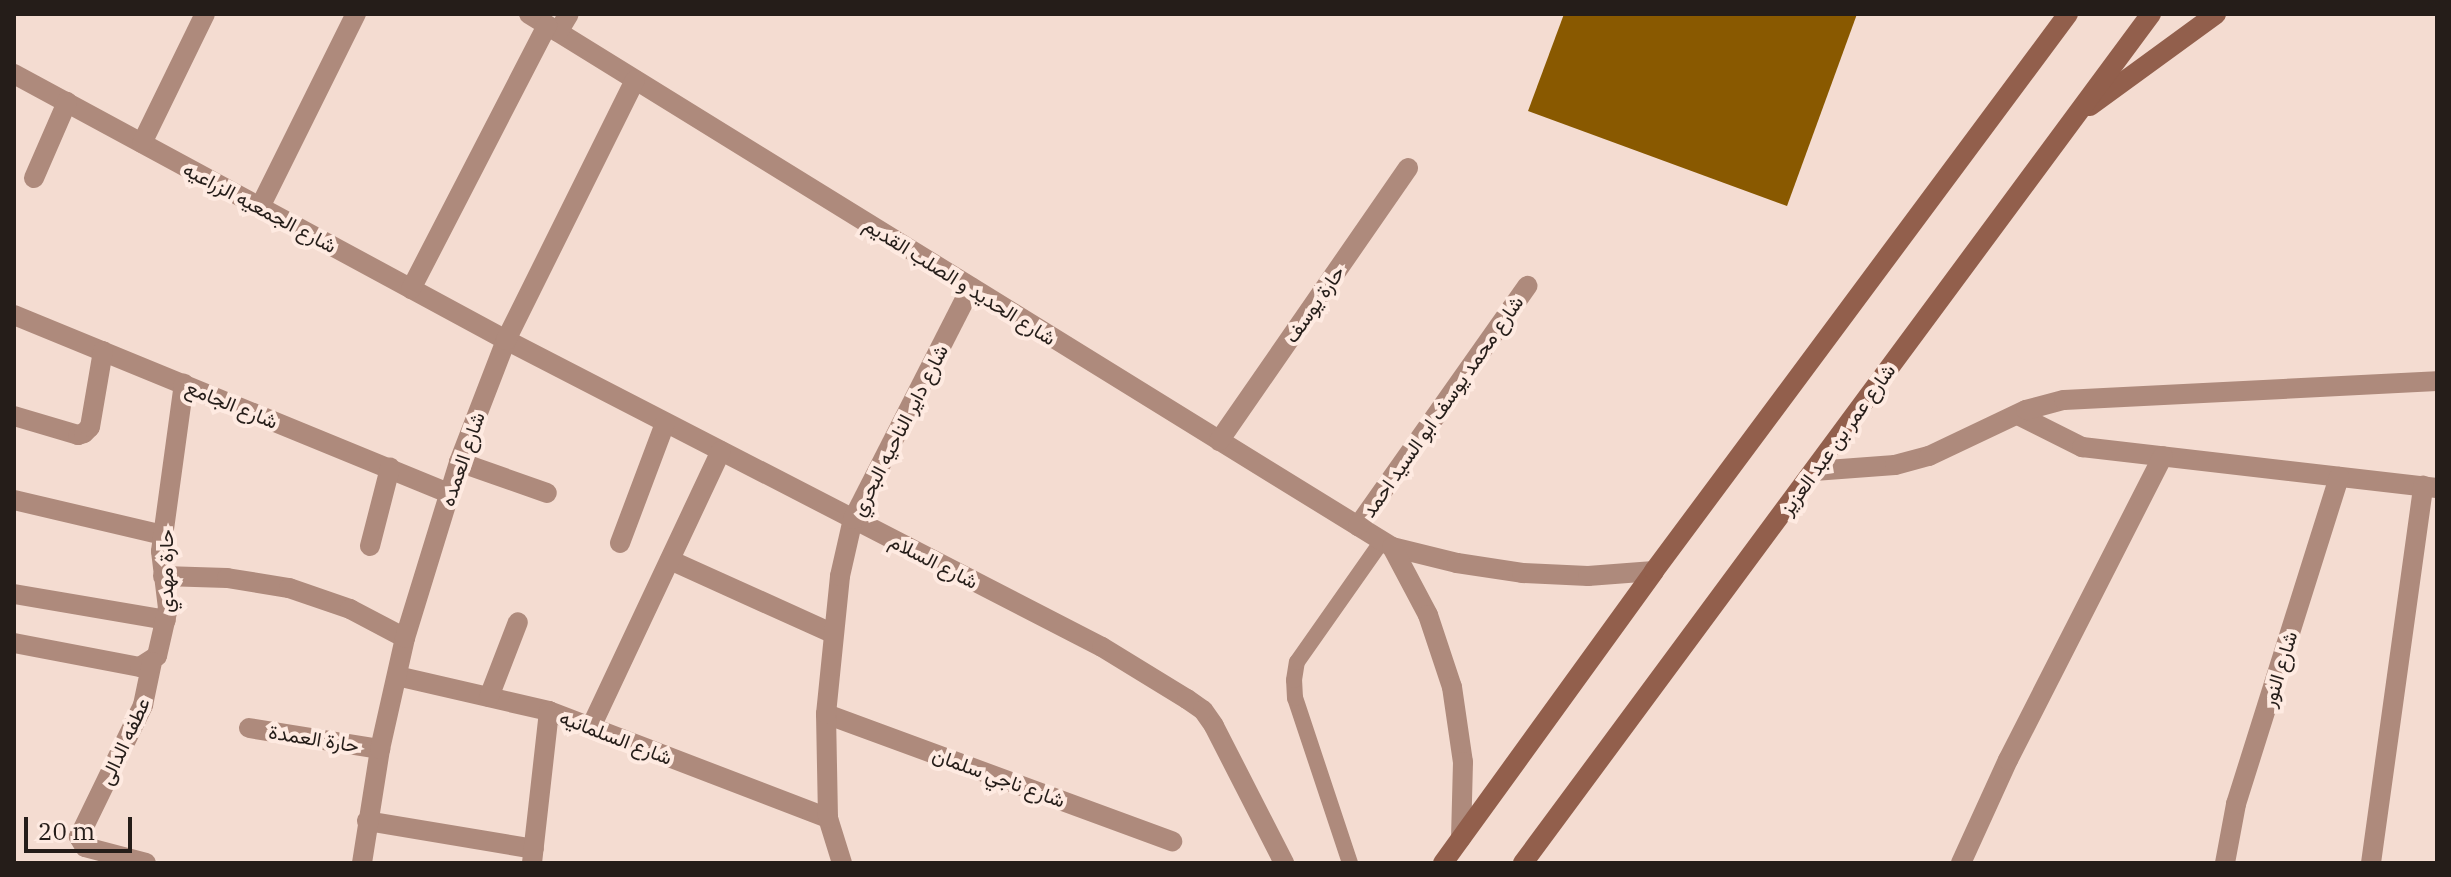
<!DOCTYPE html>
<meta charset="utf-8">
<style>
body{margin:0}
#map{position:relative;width:2451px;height:877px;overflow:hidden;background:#f4dcd1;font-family:"IBM Plex Serif",Vazirmatn,serif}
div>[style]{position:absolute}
.building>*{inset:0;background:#895900}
.service>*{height:16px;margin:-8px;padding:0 8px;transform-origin:8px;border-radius:8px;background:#ae8a7c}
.minor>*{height:20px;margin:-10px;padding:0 10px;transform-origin:10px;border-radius:10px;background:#ae8a7c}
.secondary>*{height:20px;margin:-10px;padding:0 10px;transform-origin:10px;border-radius:10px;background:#925f4c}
span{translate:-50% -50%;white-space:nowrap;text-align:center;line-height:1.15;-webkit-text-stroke:8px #feeae1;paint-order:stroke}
.street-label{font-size:20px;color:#251d19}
.frame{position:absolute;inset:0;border:16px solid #251d19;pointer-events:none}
.scale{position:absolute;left:24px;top:817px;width:108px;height:36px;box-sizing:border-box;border:4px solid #251d19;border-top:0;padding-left:10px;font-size:24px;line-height:28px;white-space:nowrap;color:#251d19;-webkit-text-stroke:6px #feeae1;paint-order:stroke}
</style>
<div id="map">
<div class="building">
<i style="clip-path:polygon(1564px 14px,1857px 14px,1787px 206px,1528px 111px)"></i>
</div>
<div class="service">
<i style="left:1350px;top:863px;width:174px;rotate:-108.4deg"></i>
<i style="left:1295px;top:698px;width:18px;rotate:-93deg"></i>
<i style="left:1294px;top:680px;width:18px;rotate:-81deg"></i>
<i style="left:1297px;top:662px;width:148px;rotate:-54.9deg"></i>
</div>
<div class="minor">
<i style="left:529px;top:14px;width:1014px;rotate:31.7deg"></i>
<i style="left:1392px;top:547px;width:67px;rotate:13.8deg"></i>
<i style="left:1457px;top:563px;width:66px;rotate:8.7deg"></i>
<i style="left:1522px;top:573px;width:66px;rotate:2.6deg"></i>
<i style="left:1588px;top:576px;width:66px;rotate:-4.3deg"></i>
<i style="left:558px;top:32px;width:21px;rotate:-59deg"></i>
<i style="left:14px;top:74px;width:559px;rotate:28.4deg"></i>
<i style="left:506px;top:340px;width:670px;rotate:27.25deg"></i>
<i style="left:1102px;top:647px;width:100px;rotate:31.5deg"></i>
<i style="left:1187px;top:699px;width:19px;rotate:35deg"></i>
<i style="left:1203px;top:710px;width:19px;rotate:55deg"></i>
<i style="left:1214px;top:726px;width:154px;rotate:62.9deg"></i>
<i style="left:142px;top:143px;width:144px;rotate:-64deg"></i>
<i style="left:34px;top:178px;width:83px;rotate:-66.5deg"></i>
<i style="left:260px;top:207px;width:216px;rotate:-63.6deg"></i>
<i style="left:411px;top:289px;width:297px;rotate:-62.7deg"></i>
<i style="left:14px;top:315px;width:470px;rotate:22.3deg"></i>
<i style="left:2018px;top:415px;width:72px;rotate:26.6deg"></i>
<i style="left:2082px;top:447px;width:357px;rotate:6.6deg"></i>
<i style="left:14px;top:416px;width:67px;rotate:16.5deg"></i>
<i style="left:78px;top:435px;width:6px;rotate:-18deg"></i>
<i style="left:84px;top:433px;width:8px;rotate:-45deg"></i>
<i style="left:90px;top:427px;width:77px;rotate:-80.3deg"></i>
<i style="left:1219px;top:441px;width:332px;rotate:-55.3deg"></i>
<i style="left:459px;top:462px;width:93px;rotate:19.4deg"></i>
<i style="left:1814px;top:471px;width:81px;rotate:-4.2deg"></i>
<i style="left:1895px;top:465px;width:35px;rotate:-15deg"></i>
<i style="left:1929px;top:456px;width:107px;rotate:-25.4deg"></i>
<i style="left:2026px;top:410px;width:39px;rotate:-15deg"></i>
<i style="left:2064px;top:400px;width:373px;rotate:-2.9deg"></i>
<i style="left:14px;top:500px;width:153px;rotate:13.2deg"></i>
<i style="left:1358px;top:526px;width:294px;rotate:-54.8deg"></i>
<i style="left:620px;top:543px;width:128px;rotate:-69.4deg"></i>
<i style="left:370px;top:546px;width:81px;rotate:-75.6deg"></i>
<i style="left:1392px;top:547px;width:77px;rotate:62.1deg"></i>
<i style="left:1428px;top:615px;width:76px;rotate:71.6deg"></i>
<i style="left:1452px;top:687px;width:76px;rotate:81.7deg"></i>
<i style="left:1463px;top:762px;width:76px;rotate:91.5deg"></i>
<i style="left:670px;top:560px;width:178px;rotate:24.3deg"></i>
<i style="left:163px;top:576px;width:64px;rotate:1.8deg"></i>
<i style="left:227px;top:578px;width:63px;rotate:9.2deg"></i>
<i style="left:289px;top:588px;width:65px;rotate:19deg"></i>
<i style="left:350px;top:609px;width:62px;rotate:27.8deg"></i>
<i style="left:14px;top:594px;width:154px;rotate:9.7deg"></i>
<i style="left:14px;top:643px;width:128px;rotate:10.8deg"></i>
<i style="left:140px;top:667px;width:20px;rotate:-33deg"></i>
<i style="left:157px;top:656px;width:49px;rotate:-77.1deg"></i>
<i style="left:168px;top:608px;width:57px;rotate:-97deg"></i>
<i style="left:161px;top:551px;width:169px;rotate:-82.2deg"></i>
<i style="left:397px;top:676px;width:156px;rotate:13deg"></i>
<i style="left:549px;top:711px;width:299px;rotate:21deg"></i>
<i style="left:489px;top:697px;width:80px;rotate:-68.9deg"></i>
<i style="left:826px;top:714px;width:369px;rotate:20.2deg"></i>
<i style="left:591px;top:727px;width:305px;rotate:-64.8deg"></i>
<i style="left:249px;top:728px;width:133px;rotate:9.1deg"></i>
<i style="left:367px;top:821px;width:169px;rotate:9.5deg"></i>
<i style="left:146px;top:863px;width:63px;rotate:-165.3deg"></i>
<i style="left:85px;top:847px;width:12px;rotate:-121deg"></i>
<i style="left:79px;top:837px;width:147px;rotate:-64.1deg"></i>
<i style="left:143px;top:705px;width:44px;rotate:-78.2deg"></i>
<i style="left:362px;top:863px;width:115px;rotate:-81deg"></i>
<i style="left:380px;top:749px;width:114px;rotate:-77.3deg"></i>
<i style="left:405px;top:638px;width:184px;rotate:-72.9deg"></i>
<i style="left:459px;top:462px;width:131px;rotate:-68.9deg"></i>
<i style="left:506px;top:340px;width:290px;rotate:-63.6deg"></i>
<i style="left:532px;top:863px;width:153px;rotate:-83.6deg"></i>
<i style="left:842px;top:863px;width:47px;rotate:-107.3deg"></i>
<i style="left:828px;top:818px;width:104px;rotate:-91.1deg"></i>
<i style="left:826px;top:714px;width:139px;rotate:-84.2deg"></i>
<i style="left:840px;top:576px;width:58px;rotate:-77.2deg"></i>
<i style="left:853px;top:519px;width:260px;rotate:-63deg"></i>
<i style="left:1961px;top:863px;width:113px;rotate:-65.5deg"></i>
<i style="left:2008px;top:760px;width:341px;rotate:-63deg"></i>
<i style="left:2225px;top:863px;width:60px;rotate:-79.4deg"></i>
<i style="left:2236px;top:804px;width:343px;rotate:-72.5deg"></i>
<i style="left:2371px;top:863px;width:381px;rotate:-82.1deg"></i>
</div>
<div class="secondary">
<i style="left:2090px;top:106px;width:156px;rotate:-36.1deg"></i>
<i style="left:1443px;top:863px;width:360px;rotate:-54.1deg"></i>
<i style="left:1654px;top:571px;width:694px;rotate:-53.38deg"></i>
<i style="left:1523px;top:863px;width:1056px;rotate:-53.51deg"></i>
</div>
<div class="street-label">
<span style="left:260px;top:207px;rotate:28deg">شارع الجمعيه الزراعيه</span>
<span style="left:960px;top:281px;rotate:32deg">شارع الحديد و الصلب القديم</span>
<span style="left:1314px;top:304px;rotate:-55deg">حارة يوسف</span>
<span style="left:232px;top:404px;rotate:22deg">شارع الجامع</span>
<span style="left:1442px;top:406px;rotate:-55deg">شارع محمد يوسف ابو السيد احمد</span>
<span style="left:899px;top:430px;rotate:-63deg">شارع داير الناحيه البحري</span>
<span style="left:1837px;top:439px;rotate:-54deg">شارع عمر بن عبد العزيز</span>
<span style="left:462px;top:459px;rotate:-71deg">شارع العمده</span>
<span style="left:934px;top:561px;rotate:27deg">شارع السلام</span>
<span style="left:165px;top:571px;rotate:-90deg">حارة مهدي</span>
<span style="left:2279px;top:669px;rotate:-73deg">شارع النور</span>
<span style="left:616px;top:737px;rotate:21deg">شارع السلمانيه</span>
<span style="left:314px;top:738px;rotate:9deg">حارة العمدة</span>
<span style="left:124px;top:741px;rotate:-65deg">عطفه الدالى</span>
<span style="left:999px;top:777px;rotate:20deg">شارع ناجي سلمان</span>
</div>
<div class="frame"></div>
<div class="scale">20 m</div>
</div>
